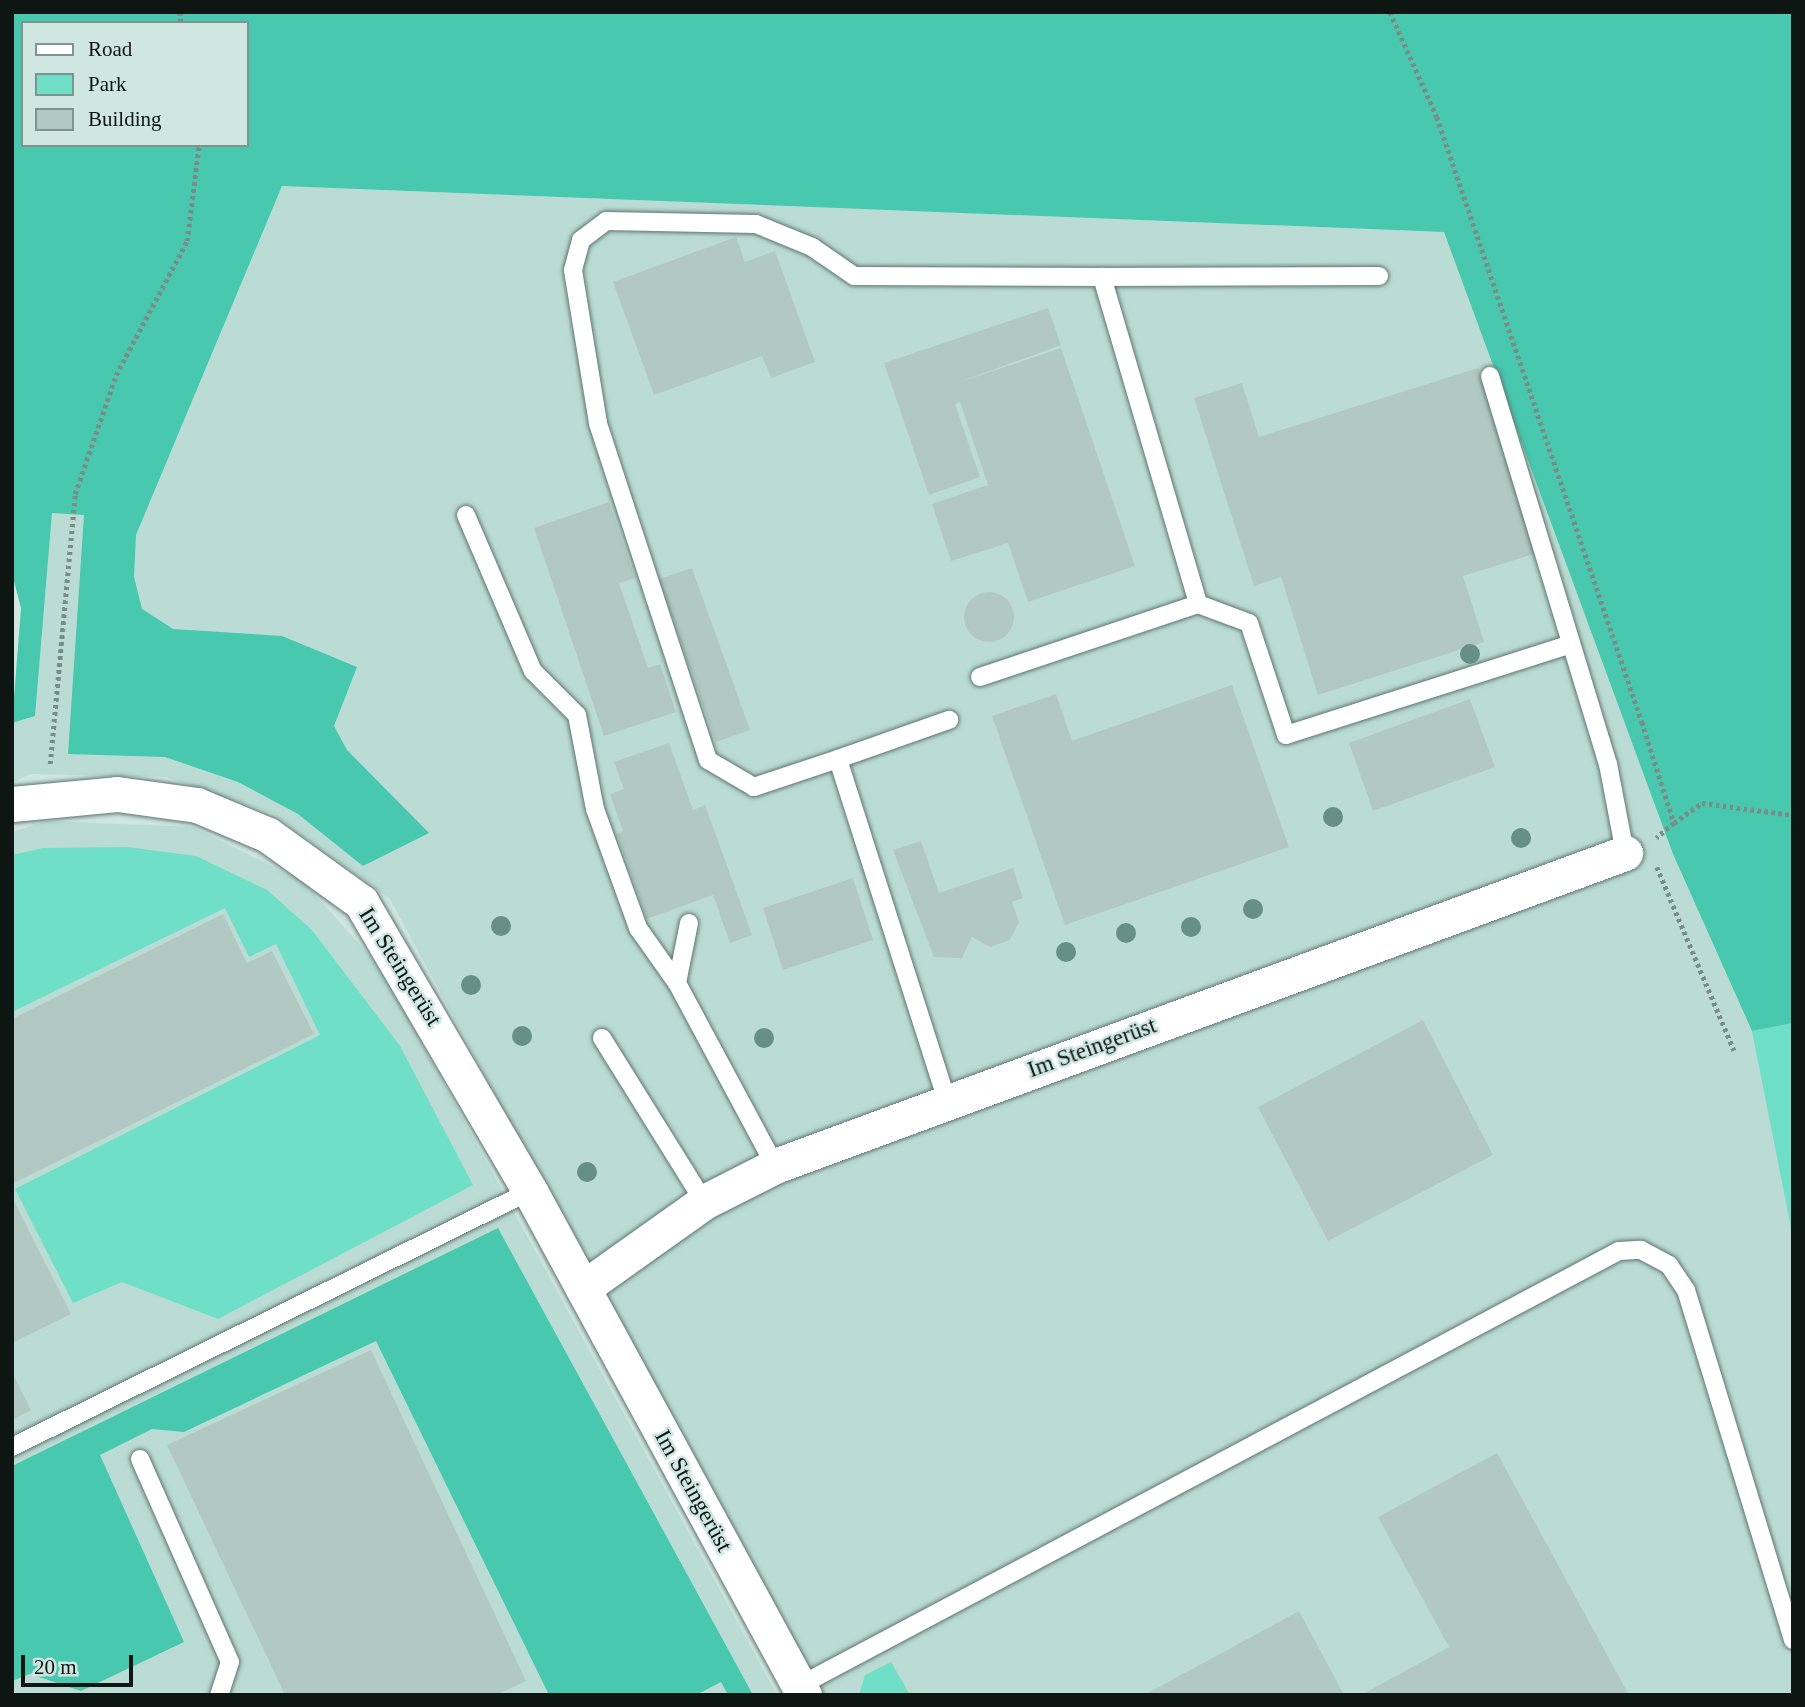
<!DOCTYPE html>
<meta charset="utf-8">
<style>
body{margin:0}
#map{position:relative;width:1805px;height:1707px;overflow:hidden;background:#cfe7e0;font-family:"Times New Roman",serif}
div>[style]{position:absolute}
.built>*{inset:0;background:#bbdcd4}
.green>*{inset:0;background:#6fdfc7}
.forest>*{inset:0;background:#47c8af}
.building>*{inset:0;background:#b2c9c3}
.round{border-radius:50%}
.path>*{height:4.5px;margin-top:-2.25px;transform-origin:0;background:repeating-linear-gradient(90deg,#7b8c87 0 3.5px,transparent 0 7px)}
.roads{filter:drop-shadow(0 0 2px #607670) drop-shadow(0 0 2px #607670)}
.lane>*{height:18px;margin:-9px;padding:0 9px;transform-origin:9px;border-radius:9px;background:#fff}
.street>*{height:35px;margin:-17.5px;padding:0 17.5px;transform-origin:17.5px;border-radius:17.5px;background:#fff}
.trees>*{width:20px;height:20px;margin:-10px;border-radius:50%;background:#669087}
span{translate:-50% -50%;white-space:nowrap;text-align:center;line-height:1.15;-webkit-text-stroke:5px #cfe7e0;paint-order:stroke}
.street-label{font-size:23px;color:#0d1613}
.frame{position:absolute;inset:0;border:14px solid #0d1613;pointer-events:none}
.legend{position:absolute;left:21px;top:21px;width:228px;height:126px;box-sizing:border-box;background:#cfe7e0;border:2px solid #81938e;margin:0;padding:9px 12px;list-style:none;font-size:21px;color:#0d1613}
.legend li{display:flex;align-items:center;gap:14px;height:35px}
.legend b{width:35px;border:2px solid #81938e}
.scale{position:absolute;left:21px;top:1655px;width:112px;height:32px;box-sizing:border-box;border:4px solid #0d1613;border-top:0;padding-left:9px;font-size:21px;line-height:24px;white-space:nowrap;color:#0d1613;-webkit-text-stroke:5px #cfe7e0;paint-order:stroke}
</style>
<div id="map">
<div class="built">
<i style="clip-path:polygon(282px 186px,1445px 232px,1793px 519px,1793px 1695px,819px 1695px,390px 899px,272px 813px,166px 777px,30px 774px,12px 783px,12px 723px,35px 715px,52px 513px,85px 515px,136px 535px)"></i>
<i style="clip-path:polygon(47px 821px,193px 827px,304px 882px,382px 970px,777px 1695px,12px 1695px,12px 832px)"></i>
</div>
<div class="green">
<i style="clip-path:polygon(126px 847px,196px 856px,267px 890px,312px 930px,400px 1046px,473px 1185px,218px 1319px,122px 1282px,73px 1303px,15px 1189px,320px 1035px,276px 944px,249px 957px,225px 908px,12px 1012px,12px 855px,43px 848px)"></i>
<i style="clip-path:polygon(1793px 1023px,1793px 1238px,1752px 1031px)"></i>
<i style="clip-path:polygon(891px 1662px,910px 1695px,859px 1695px,865px 1675px)"></i>
</div>
<div class="forest">
<i style="clip-path:polygon(evenodd,12px 12px,1793px 12px,1793px 1023px,1752px 1031px,1673px 854px,1444px 232px,282px 186px,136px 535px,134px 577px,142px 609px,173px 629px,282px 636px,357px 667px,334px 726px,347px 750px,429px 833px,363px 866px,298px 814px,238px 782px,165px 757px,68px 754px,84px 515px,52px 513px,35px 716px,12px 723px,21px 608px,12px 574px,12px 12px,23px 23px,247px 23px,247px 145px,23px 145px,23px 23px)"></i>
<i style="clip-path:polygon(498px 1228px,753px 1695px,728px 1695px,721px 1682px,696px 1695px,549px 1695px,376px 1341px,184px 1432px,152px 1429px,100px 1455px,184px 1642px,81px 1691px,30px 1674px,12px 1681px,12px 1466px)"></i>
</div>
<div class="building">
<i style="clip-path:polygon(736px 237px,745px 262px,775px 251px,815px 362px,771px 378px,762px 356px,654px 395px,613px 282px)"></i>
<i style="clip-path:polygon(1048px 308px,1061px 345px,954px 384px,1061px 348px,1135px 566px,1028px 602px,1008px 543px,951px 561px,932px 504px,988px 485px,960px 402px,955px 404px,980px 477px,929px 495px,884px 363px)"></i>
<i style="clip-path:polygon(1478px 368px,1537px 553px,1463px 576px,1484px 642px,1318px 695px,1281px 577px,1254px 586px,1194px 398px,1242px 383px,1259px 437px)"></i>
<i style="clip-path:polygon(609px 502px,635px 578px,619px 583px,648px 668px,660px 664px,676px 712px,604px 736px,534px 528px)"></i>
<i style="clip-path:polygon(692px 568px,750px 730px,716px 742px,659px 579px)"></i>
<i class="round" style="left:964px;top:592px;width:50px;height:50px"></i>
<i style="clip-path:polygon(1232px 685px,1289px 847px,1065px 925px,992px 716px,1056px 694px,1072px 741px)"></i>
<i style="clip-path:polygon(1470px 699px,1495px 767px,1373px 811px,1349px 743px)"></i>
<i style="clip-path:polygon(669px 743px,693px 810px,705px 805px,752px 935px,730px 943px,713px 895px,647px 919px,617px 834px,623px 831px,610px 794px,624px 789px,614px 762px)"></i>
<i style="clip-path:polygon(921px 841px,939px 893px,1013px 868px,1023px 898px,1012px 902px,1019px 922px,1010px 940px,990px 947px,972px 937px,962px 958px,934px 957px,893px 850px)"></i>
<i style="clip-path:polygon(853px 878px,873px 940px,783px 970px,763px 908px)"></i>
<i style="clip-path:polygon(223px 914px,247px 963px,272px 951px,314px 1034px,12px 1184px,12px 1019px)"></i>
<i style="clip-path:polygon(1423px 1020px,1493px 1155px,1328px 1241px,1258px 1107px)"></i>
<i style="clip-path:polygon(12px 1197px,71px 1314px,12px 1343px)"></i>
<i style="clip-path:polygon(371px 1350px,526px 1681px,496px 1695px,285px 1695px,167px 1445px)"></i>
<i style="clip-path:polygon(12px 1372px,31px 1410px,12px 1420px)"></i>
<i style="clip-path:polygon(1497px 1453px,1629px 1695px,1361px 1695px,1449px 1647px,1378px 1517px)"></i>
<i style="clip-path:polygon(1299px 1611px,1344px 1695px,1144px 1695px)"></i>
</div>
<div class="path">
<i style="left:180px;top:12px;width:11px;rotate:85deg"></i>
<i style="left:1390px;top:12px;width:115px;rotate:65.9deg"></i>
<i style="left:1437px;top:117px;width:639px;rotate:71.28deg"></i>
<i style="left:1642px;top:722px;width:106px;rotate:72.4deg"></i>
<i style="left:1674px;top:823px;width:23px;rotate:139deg"></i>
<i style="left:50px;top:764px;width:271px;rotate:-84.7deg"></i>
<i style="left:75px;top:494px;width:126px;rotate:-71deg"></i>
<i style="left:116px;top:375px;width:152px;rotate:-62.1deg"></i>
<i style="left:187px;top:241px;width:97px;rotate:-82.9deg"></i>
<i style="left:1674px;top:823px;width:34px;rotate:-36deg"></i>
<i style="left:1702px;top:803px;width:92px;rotate:7.5deg"></i>
<i style="left:1657px;top:867px;width:199px;rotate:67.2deg"></i>
</div>
<div class="roads">
<div class="lane">
<i style="left:1102px;top:277px;width:277px;rotate:-0.2deg"></i>
<i style="left:1490px;top:376px;width:406px;rotate:73.1deg"></i>
<i style="left:1608px;top:764px;width:91px;rotate:79.2deg"></i>
<i style="left:466px;top:515px;width:170px;rotate:66.8deg"></i>
<i style="left:533px;top:671px;width:62px;rotate:45deg"></i>
<i style="left:577px;top:715px;width:96px;rotate:79.2deg"></i>
<i style="left:595px;top:809px;width:127px;rotate:70.1deg"></i>
<i style="left:638px;top:928px;width:67px;rotate:54.7deg"></i>
<i style="left:980px;top:677px;width:230px;rotate:-18.5deg"></i>
<i style="left:1198px;top:604px;width:54px;rotate:20.4deg"></i>
<i style="left:1249px;top:623px;width:118px;rotate:71.7deg"></i>
<i style="left:1286px;top:735px;width:299px;rotate:-17.7deg"></i>
<i style="left:838px;top:759px;width:89px;rotate:161.6deg"></i>
<i style="left:754px;top:787px;width:53px;rotate:-149.6deg"></i>
<i style="left:708px;top:760px;width:354px;rotate:-108.1deg"></i>
<i style="left:598px;top:423px;width:155px;rotate:-99.3deg"></i>
<i style="left:573px;top:270px;width:31px;rotate:-75deg"></i>
<i style="left:581px;top:240px;width:31px;rotate:-37deg"></i>
<i style="left:606px;top:221px;width:150px;rotate:1.1deg"></i>
<i style="left:756px;top:224px;width:61px;rotate:22.3deg"></i>
<i style="left:812px;top:247px;width:51px;rotate:34.6deg"></i>
<i style="left:854px;top:276px;width:248px;rotate:0.2deg"></i>
<i style="left:1102px;top:277px;width:341px;rotate:73.6deg"></i>
<i style="left:689px;top:923px;width:61px;rotate:101.3deg"></i>
<i style="left:677px;top:983px;width:208px;rotate:61.8deg"></i>
<i style="left:602px;top:1038px;width:193px;rotate:58.1deg"></i>
<i style="left:947px;top:1101px;width:359px;rotate:-107.7deg"></i>
<i style="left:838px;top:759px;width:118px;rotate:-19.4deg"></i>
<i style="left:12px;top:1447px;width:578px;rotate:-26.3deg"></i>
<i style="left:140px;top:1459px;width:222px;rotate:66.1deg"></i>
<i style="left:230px;top:1662px;width:35px;rotate:108deg"></i>
<i style="left:799px;top:1686px;width:928px;rotate:-27.95deg"></i>
<i style="left:1619px;top:1251px;width:22px;rotate:-3deg"></i>
<i style="left:1641px;top:1250px;width:32px;rotate:28deg"></i>
<i style="left:1669px;top:1265px;width:30px;rotate:56deg"></i>
<i style="left:1686px;top:1290px;width:366px;rotate:73deg"></i>
</div>
<div class="street">
<i style="left:12px;top:804px;width:105px;rotate:-5.4deg"></i>
<i style="left:117px;top:794px;width:81px;rotate:7.8deg"></i>
<i style="left:197px;top:805px;width:77px;rotate:22.9deg"></i>
<i style="left:268px;top:835px;width:115px;rotate:35.8deg"></i>
<i style="left:361px;top:902px;width:335px;rotate:59.7deg"></i>
<i style="left:530px;top:1191px;width:574px;rotate:61.47deg"></i>
<i style="left:583px;top:1288px;width:148px;rotate:-35.4deg"></i>
<i style="left:704px;top:1202px;width:80px;rotate:-26.9deg"></i>
<i style="left:775px;top:1166px;width:906px;rotate:-20.22deg"></i>
</div>
</div>
<div class="trees">
<i style="left:1470px;top:654px"></i>
<i style="left:1333px;top:817px"></i>
<i style="left:1521px;top:838px"></i>
<i style="left:1253px;top:909px"></i>
<i style="left:501px;top:926px"></i>
<i style="left:1191px;top:927px"></i>
<i style="left:1126px;top:933px"></i>
<i style="left:1066px;top:952px"></i>
<i style="left:471px;top:985px"></i>
<i style="left:522px;top:1036px"></i>
<i style="left:764px;top:1038px"></i>
<i style="left:587px;top:1172px"></i>
</div>
<div class="street-label">
<span style="left:400px;top:967px;rotate:58deg">Im Steingerüst</span>
<span style="left:1092px;top:1048px;rotate:-20deg">Im Steingerüst</span>
<span style="left:693px;top:1491px;rotate:61deg">Im Steingerüst</span>
</div>
<div class="frame"></div>
<ul class="legend">
<li><b style="height:9px;background:#fff"></b>Road</li>
<li><b style="height:19px;background:#6fdfc7"></b>Park</li>
<li><b style="height:19px;background:#b2c9c3"></b>Building</li>
</ul>
<div class="scale">20 m</div>
</div>
